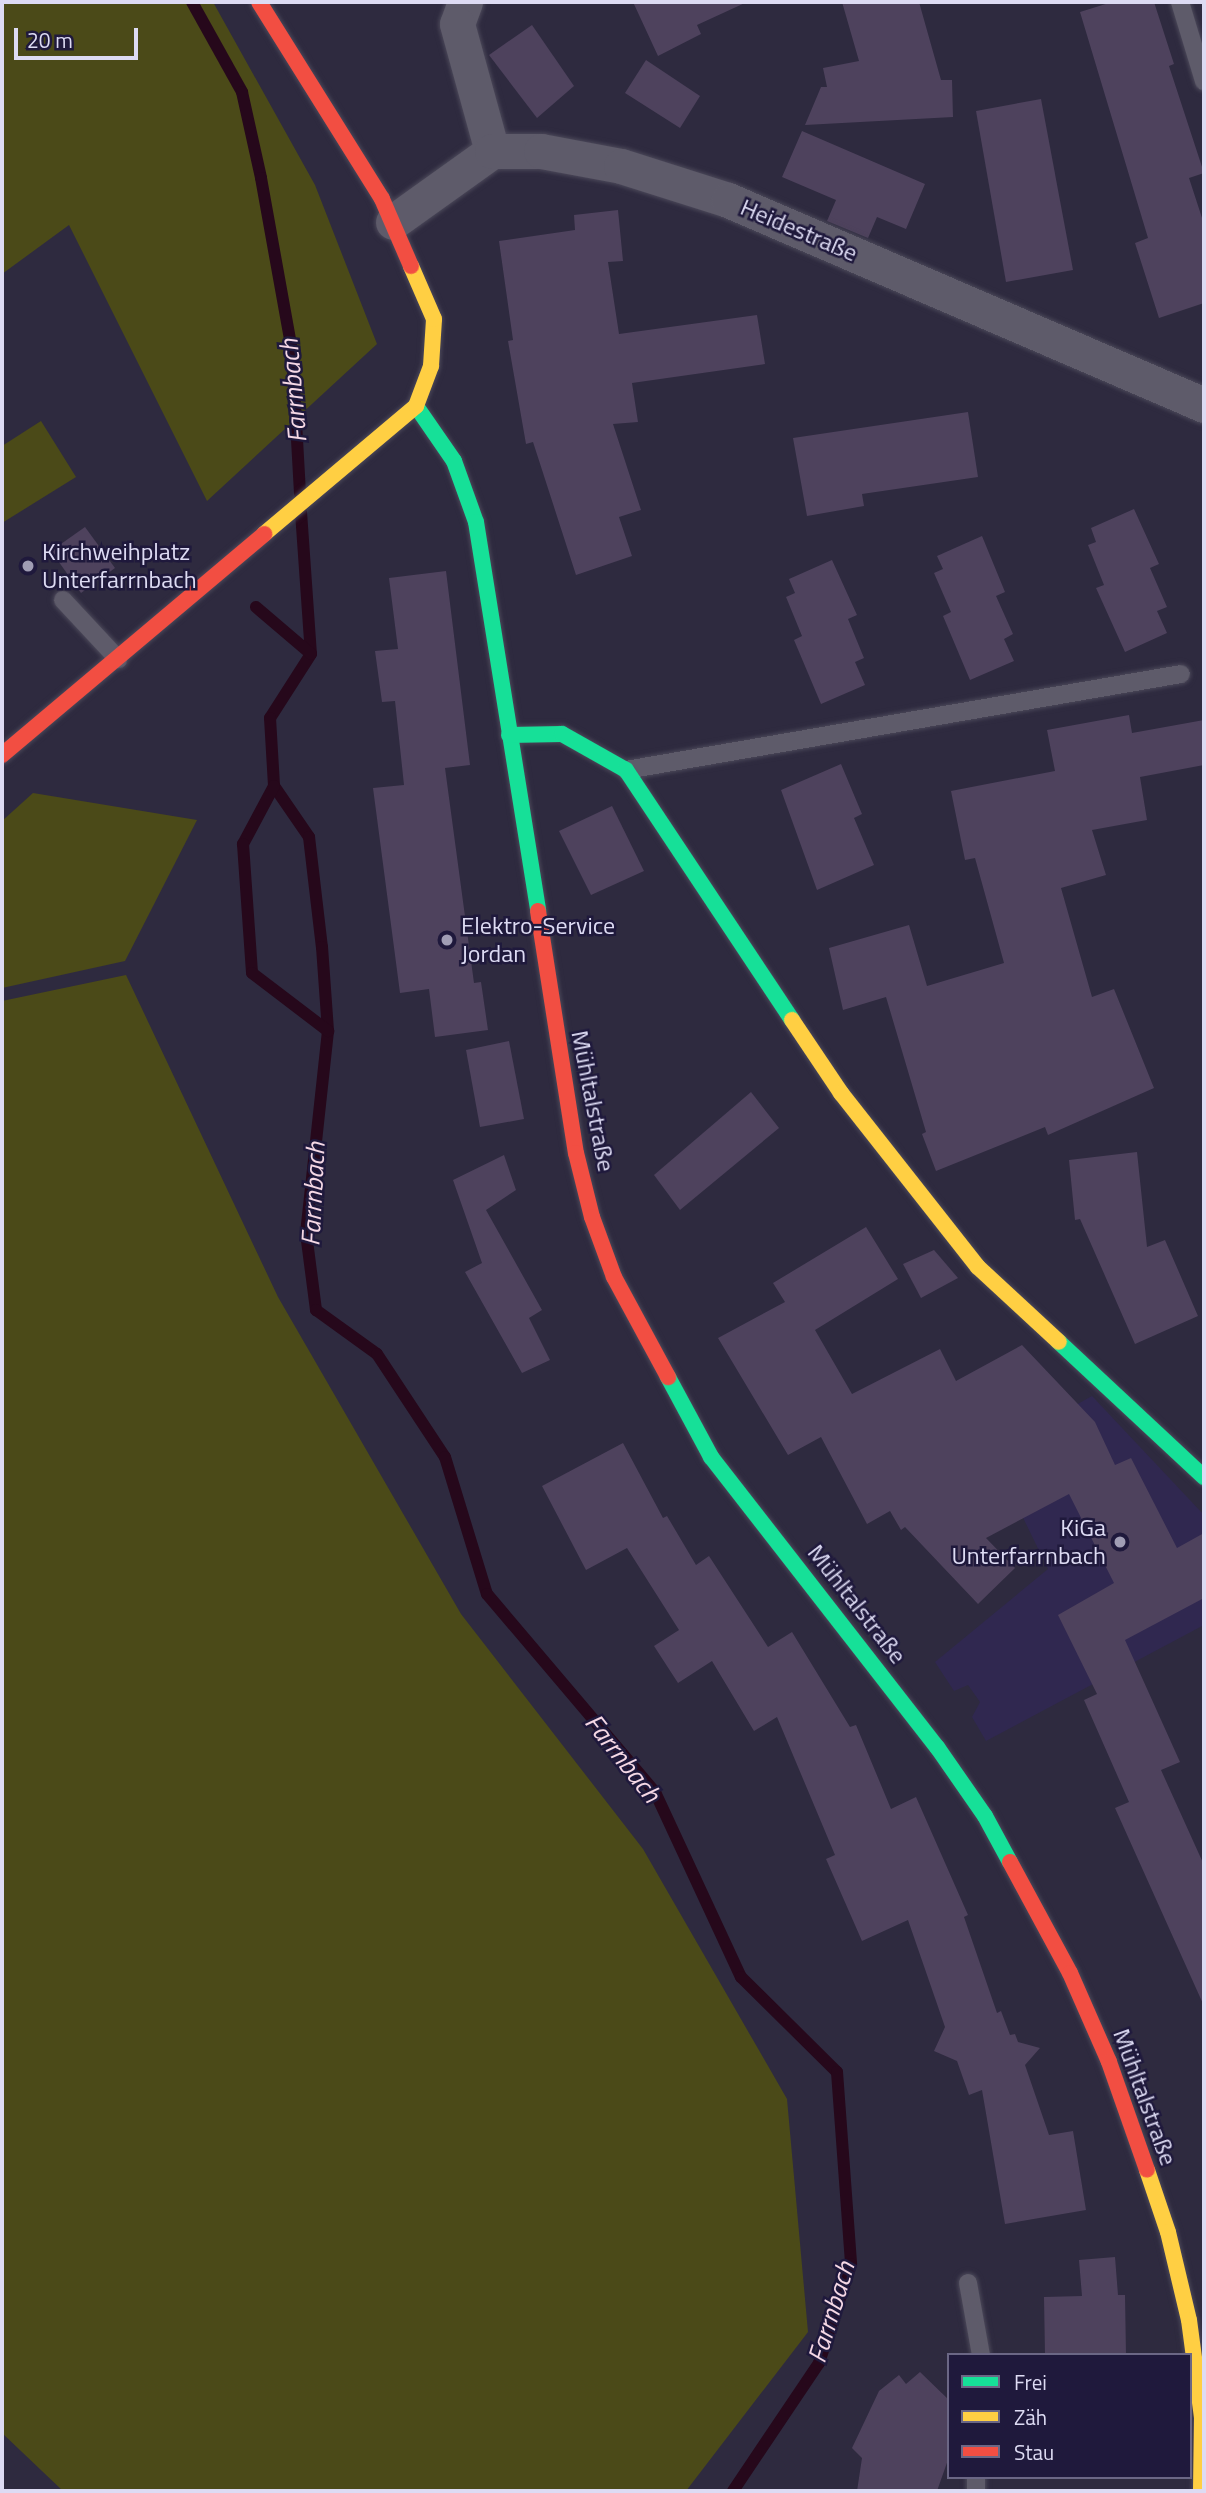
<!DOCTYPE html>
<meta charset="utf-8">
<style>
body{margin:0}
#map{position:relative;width:1206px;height:2493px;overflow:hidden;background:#2e2a3f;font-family:"Titillium Web",sans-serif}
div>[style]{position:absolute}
.built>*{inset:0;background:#302850}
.green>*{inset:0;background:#4b4a18}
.stream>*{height:12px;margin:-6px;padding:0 6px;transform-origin:6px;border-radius:6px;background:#26081b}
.building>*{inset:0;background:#4e425d}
.roads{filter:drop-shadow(0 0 2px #4b4859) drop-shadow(0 0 2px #4b4859)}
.lane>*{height:18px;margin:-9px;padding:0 9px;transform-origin:9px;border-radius:9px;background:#5e5b6a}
.street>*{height:35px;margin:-17.5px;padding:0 17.5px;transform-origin:17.5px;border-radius:17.5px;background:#5e5b6a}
.fast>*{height:16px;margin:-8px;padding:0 8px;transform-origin:8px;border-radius:8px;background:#16e098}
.slow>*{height:16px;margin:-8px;padding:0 8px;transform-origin:8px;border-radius:8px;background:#ffcf43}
.jam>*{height:16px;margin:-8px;padding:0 8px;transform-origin:8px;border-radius:8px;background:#f24e42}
.dots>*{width:19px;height:19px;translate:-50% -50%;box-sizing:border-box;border:4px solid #1f193c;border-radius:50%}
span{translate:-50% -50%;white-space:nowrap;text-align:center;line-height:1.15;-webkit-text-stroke:5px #1f193c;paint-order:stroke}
.street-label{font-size:24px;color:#dddbf3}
.poi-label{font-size:24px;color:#dddbf3}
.left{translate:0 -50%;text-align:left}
.right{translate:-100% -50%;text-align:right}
.water-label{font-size:26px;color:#f5d8e5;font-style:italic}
.frame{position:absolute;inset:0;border:4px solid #dddbf3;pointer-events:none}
.legend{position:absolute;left:947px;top:2353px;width:245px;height:126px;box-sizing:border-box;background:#1f193c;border:2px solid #6b6785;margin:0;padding:9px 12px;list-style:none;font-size:21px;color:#dddbf3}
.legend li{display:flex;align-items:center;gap:14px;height:35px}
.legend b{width:35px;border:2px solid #6b6785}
.scale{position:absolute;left:14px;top:28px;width:124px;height:32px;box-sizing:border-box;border:4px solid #dddbf3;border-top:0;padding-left:9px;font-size:21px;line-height:24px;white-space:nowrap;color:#dddbf3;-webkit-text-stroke:5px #1f193c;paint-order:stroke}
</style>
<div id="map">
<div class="built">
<i style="clip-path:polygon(1092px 1396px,1204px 1515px,1204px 1625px,986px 1741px,972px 1717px,980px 1702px,968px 1685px,954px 1691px,935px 1662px,1048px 1569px,991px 1452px)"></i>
</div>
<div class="green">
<i style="clip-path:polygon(2px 2px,213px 2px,315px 185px,377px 344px,207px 501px,69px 225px,2px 274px)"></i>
<i style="clip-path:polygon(41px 421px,76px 477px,2px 523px,2px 446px)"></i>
<i style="clip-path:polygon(33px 793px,197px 820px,125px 961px,2px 988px,2px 821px)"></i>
<i style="clip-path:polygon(126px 975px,278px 1297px,461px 1614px,643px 1849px,787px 2099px,808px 2332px,686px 2491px,63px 2491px,2px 2433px,2px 1001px)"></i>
</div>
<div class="stream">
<i style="left:192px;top:2px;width:103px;rotate:60.9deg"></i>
<i style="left:242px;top:92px;width:88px;rotate:77.5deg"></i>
<i style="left:261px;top:178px;width:175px;rotate:79.8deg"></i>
<i style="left:292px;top:350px;width:144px;rotate:86.8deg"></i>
<i style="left:301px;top:512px;width:142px;rotate:86deg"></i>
<i style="left:311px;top:654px;width:76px;rotate:122.6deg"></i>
<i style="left:270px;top:718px;width:68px;rotate:86.6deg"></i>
<i style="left:274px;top:786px;width:62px;rotate:55.5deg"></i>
<i style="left:309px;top:837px;width:111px;rotate:83.3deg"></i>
<i style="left:322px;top:947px;width:84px;rotate:85.9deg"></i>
<i style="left:328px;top:1031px;width:203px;rotate:96.2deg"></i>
<i style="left:306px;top:1233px;width:78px;rotate:82.6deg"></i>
<i style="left:316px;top:1310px;width:75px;rotate:35.8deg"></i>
<i style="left:377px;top:1354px;width:123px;rotate:56.6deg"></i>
<i style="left:445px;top:1457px;width:143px;rotate:73deg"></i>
<i style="left:487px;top:1594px;width:260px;rotate:49.7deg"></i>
<i style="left:655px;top:1792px;width:204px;rotate:65.1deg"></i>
<i style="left:741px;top:1977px;width:135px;rotate:44.7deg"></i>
<i style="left:837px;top:2072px;width:193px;rotate:85.8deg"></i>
<i style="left:851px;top:2264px;width:104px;rotate:107.9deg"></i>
<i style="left:819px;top:2363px;width:154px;rotate:123.9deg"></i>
<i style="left:256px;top:607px;width:72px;rotate:40.5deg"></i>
<i style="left:274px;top:786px;width:66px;rotate:118.1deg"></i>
<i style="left:243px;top:844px;width:129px;rotate:86deg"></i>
<i style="left:252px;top:973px;width:96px;rotate:37.3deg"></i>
</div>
<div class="building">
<i style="clip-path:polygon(633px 2px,747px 2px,697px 25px,701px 34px,658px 56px)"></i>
<i style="clip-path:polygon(842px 2px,919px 2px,941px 80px,952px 80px,953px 117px,805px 125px,821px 87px,827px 87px,823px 68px,859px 61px)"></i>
<i style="clip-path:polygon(1112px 2px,1154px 2px,1174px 64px,1169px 66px,1204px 173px,1189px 178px,1204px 224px,1204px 303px,1159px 318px,1135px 243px,1148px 238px,1080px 12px)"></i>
<i style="clip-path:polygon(532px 25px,574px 86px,537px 118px,489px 55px)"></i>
<i style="clip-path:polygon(646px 60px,700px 96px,680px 128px,625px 93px)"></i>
<i style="clip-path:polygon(1041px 99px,1073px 270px,1006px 282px,976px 111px)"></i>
<i style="clip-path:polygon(802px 131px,925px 184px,906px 229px,877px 217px,868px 238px,827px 221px,836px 200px,782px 177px)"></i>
<i style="clip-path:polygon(618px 210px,623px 261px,608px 262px,619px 334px,757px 315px,765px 364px,632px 383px,638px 422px,613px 424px,641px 510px,619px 517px,632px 556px,576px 575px,533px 442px,526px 444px,508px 341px,513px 340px,499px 241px,575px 230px,574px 215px)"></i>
<i style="clip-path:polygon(968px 412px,978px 477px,862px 494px,864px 506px,807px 516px,793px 438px)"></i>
<i style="clip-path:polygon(1134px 509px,1159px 564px,1150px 568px,1167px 607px,1157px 611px,1167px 633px,1125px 652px,1096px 588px,1104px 585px,1088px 545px,1096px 542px,1091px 528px)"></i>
<i style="clip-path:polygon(85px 527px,115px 568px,81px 593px,51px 551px)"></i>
<i style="clip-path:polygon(982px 536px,1005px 592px,996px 596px,1013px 634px,1004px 639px,1014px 661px,970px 680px,943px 616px,951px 612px,934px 573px,943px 569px,937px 556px)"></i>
<i style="clip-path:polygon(832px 560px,857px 615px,848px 619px,864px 658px,855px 662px,865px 685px,821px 704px,794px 640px,802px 636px,786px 597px,795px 593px,789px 579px)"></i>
<i style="clip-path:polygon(446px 571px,470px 765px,445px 768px,474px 983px,481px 982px,488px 1030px,435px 1037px,429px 989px,400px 993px,373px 788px,404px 785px,395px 701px,382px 702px,375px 651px,398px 649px,389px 578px)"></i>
<i style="clip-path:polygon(1129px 715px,1132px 733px,1204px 720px,1204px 765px,1140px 777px,1147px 820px,1092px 830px,1106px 875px,1061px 888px,1092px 997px,1114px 989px,1154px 1088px,1048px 1135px,1045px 1127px,936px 1171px,922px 1134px,926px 1132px,886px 997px,843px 1010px,829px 948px,909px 925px,927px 986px,1004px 963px,975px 858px,965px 860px,951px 791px,1055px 771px,1047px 730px)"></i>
<i style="clip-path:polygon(841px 764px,862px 814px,854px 818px,874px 865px,817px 890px,781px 790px)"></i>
<i style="clip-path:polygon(612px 806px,644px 871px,591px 895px,559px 831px)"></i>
<i style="clip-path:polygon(509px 1041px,524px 1119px,480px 1127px,466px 1050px)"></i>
<i style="clip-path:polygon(751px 1092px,779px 1128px,680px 1210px,654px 1175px)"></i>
<i style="clip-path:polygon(1137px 1152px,1147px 1247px,1165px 1240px,1198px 1316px,1135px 1344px,1080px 1219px,1075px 1220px,1069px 1160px)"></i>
<i style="clip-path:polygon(504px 1155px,516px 1190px,486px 1210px,542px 1310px,529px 1318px,550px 1360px,522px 1373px,465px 1272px,482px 1263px,453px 1180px)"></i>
<i style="clip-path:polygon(866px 1227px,898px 1279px,815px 1330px,852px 1394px,940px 1349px,956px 1381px,1022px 1345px,1095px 1422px,1115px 1465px,1131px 1458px,1177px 1548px,1204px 1533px,1204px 1598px,1125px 1640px,1180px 1762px,1161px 1770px,1204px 1865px,1204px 2006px,1115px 1808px,1129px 1802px,1084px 1700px,1097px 1694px,1058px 1615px,1114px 1583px,1069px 1494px,986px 1538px,1015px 1568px,978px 1604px,905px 1527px,901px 1530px,890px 1511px,867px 1524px,821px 1437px,788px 1455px,718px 1338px,785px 1302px,773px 1283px)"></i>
<i style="clip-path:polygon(934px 1250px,958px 1278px,921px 1298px,903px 1264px)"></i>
<i style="clip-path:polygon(623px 1443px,663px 1518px,667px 1516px,696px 1565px,709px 1556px,768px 1647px,792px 1632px,850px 1727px,856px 1725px,891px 1809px,916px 1797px,968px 1915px,964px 1917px,997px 2013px,1001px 2011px,1010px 2035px,1015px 2034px,1018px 2042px,1040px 2048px,1025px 2065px,1049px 2135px,1073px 2131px,1086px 2210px,1005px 2224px,982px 2090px,969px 2095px,957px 2061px,934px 2051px,945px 2027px,908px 1920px,862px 1941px,826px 1859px,835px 1855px,777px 1717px,754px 1731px,712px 1661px,678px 1683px,654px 1646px,679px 1630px,627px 1548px,586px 1570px,542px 1486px)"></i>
<i style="clip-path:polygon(1115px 2257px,1118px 2295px,1125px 2295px,1126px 2355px,1045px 2355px,1044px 2297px,1082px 2296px,1079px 2260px)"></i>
<i style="clip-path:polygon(920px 2372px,949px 2400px,949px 2457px,937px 2491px,857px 2491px,862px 2458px,852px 2448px,879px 2391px,899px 2375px,906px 2384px)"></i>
</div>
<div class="roads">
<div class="lane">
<i style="left:1180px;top:2px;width:83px;rotate:73.1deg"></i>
<i style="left:63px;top:600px;width:81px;rotate:47deg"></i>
<i style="left:626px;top:770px;width:563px;rotate:-9.81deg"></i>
<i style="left:968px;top:2283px;width:73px;rotate:79.8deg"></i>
<i style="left:976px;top:2491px;width:14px;rotate:-90deg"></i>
</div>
<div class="street">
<i style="left:465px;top:2px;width:23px;rotate:110deg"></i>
<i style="left:457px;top:24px;width:132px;rotate:74.6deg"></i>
<i style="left:393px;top:222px;width:122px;rotate:-35.6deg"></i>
<i style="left:492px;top:151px;width:49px"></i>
<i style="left:541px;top:151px;width:81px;rotate:10.6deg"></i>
<i style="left:621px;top:166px;width:112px;rotate:17.6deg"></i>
<i style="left:728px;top:200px;width:518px;rotate:23.3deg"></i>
</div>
<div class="fast">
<i style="left:416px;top:406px;width:67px;rotate:55.4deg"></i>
<i style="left:454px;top:461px;width:65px;rotate:70.2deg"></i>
<i style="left:476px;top:522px;width:394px;rotate:80.9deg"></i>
<i style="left:509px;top:735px;width:53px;rotate:-1.1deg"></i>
<i style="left:562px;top:734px;width:73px;rotate:29.4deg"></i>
<i style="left:626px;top:770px;width:300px;rotate:56.4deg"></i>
<i style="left:1059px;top:1342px;width:198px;rotate:43deg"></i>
<i style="left:668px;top:1377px;width:91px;rotate:61.7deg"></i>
<i style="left:711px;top:1457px;width:368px;rotate:52.1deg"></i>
<i style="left:937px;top:1747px;width:84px;rotate:55.2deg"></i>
<i style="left:985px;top:1816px;width:52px;rotate:61.5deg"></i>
</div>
<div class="slow">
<i style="left:264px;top:534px;width:199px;rotate:-40.1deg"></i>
<i style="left:416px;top:406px;width:43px;rotate:-69.4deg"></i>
<i style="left:431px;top:366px;width:47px;rotate:-86.3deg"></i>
<i style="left:434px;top:319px;width:58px;rotate:-113.5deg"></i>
<i style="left:792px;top:1020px;width:88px;rotate:56.1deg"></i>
<i style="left:841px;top:1093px;width:221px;rotate:51.8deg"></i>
<i style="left:978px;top:1267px;width:110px;rotate:42.8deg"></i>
<i style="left:1147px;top:2170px;width:65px;rotate:71.3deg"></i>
<i style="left:1168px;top:2232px;width:90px;rotate:76.6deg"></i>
<i style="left:1189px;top:2320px;width:99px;rotate:82.4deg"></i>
<i style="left:1202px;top:2418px;width:73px;rotate:90.8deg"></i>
</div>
<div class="jam">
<i style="left:259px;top:2px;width:232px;rotate:58deg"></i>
<i style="left:382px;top:199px;width:73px;rotate:66.6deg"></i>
<i style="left:2px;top:755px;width:343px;rotate:-40.1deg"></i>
<i style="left:538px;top:911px;width:245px;rotate:81.1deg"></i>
<i style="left:576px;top:1153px;width:66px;rotate:76deg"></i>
<i style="left:592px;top:1217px;width:64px;rotate:69.9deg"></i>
<i style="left:614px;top:1277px;width:114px;rotate:61.6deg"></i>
<i style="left:1010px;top:1862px;width:126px;rotate:61.6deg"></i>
<i style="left:1070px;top:1973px;width:97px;rotate:66.3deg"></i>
<i style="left:1109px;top:2062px;width:114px;rotate:70.6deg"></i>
</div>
</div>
<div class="dots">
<i style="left:28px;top:566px;background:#a09db4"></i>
<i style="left:447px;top:940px;background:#a09db4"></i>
<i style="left:1120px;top:1542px;background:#a09db4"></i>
</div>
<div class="street-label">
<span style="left:799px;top:230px;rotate:23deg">Heidestraße</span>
<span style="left:593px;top:1101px;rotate:79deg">Mühltalstraße</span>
<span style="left:857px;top:1604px;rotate:52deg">Mühltalstraße</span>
<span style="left:1145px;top:2097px;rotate:70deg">Mühltalstraße</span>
</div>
<div class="poi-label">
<span class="left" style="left:42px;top:566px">Kirchweihplatz<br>Unterfarrnbach</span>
<span class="left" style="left:461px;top:940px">Elektro-Service<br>Jordan</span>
<span class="right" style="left:1106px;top:1542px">KiGa<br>Unterfarrnbach</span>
</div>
<div class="water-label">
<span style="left:293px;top:391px;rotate:-95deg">Farrnbach</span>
<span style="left:313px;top:1194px;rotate:-87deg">Farrnbach</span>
<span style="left:623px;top:1758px;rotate:52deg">Farrnbach</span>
<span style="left:831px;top:2312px;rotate:-73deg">Farrnbach</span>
</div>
<div class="frame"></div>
<ul class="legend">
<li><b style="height:9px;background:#16e098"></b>Frei</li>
<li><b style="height:9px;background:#ffcf43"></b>Zäh</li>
<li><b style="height:9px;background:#f24e42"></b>Stau</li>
</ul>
<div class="scale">20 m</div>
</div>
